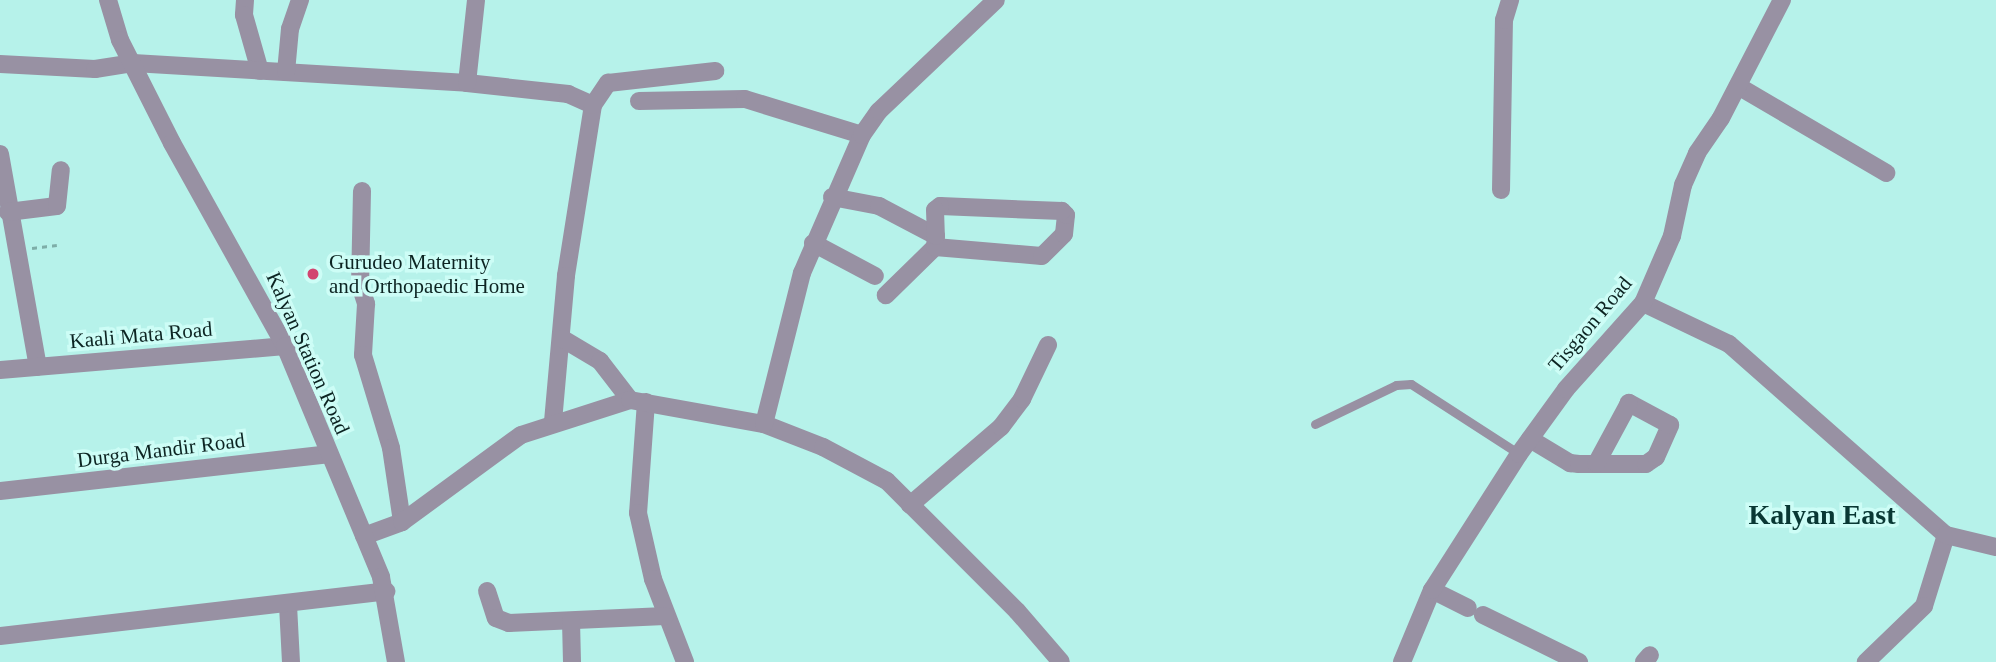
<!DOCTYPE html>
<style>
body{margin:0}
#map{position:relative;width:1996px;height:662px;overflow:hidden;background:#b6f2ea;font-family:Georgia,serif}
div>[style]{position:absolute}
.path>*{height:2.5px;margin-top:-1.25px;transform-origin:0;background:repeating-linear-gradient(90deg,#7eaea8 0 5px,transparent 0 10px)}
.service>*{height:9px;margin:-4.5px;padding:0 4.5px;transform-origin:4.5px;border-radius:4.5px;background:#9891a3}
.minor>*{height:18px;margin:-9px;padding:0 9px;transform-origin:9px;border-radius:9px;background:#9891a3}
.tertiary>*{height:18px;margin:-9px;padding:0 9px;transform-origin:9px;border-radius:9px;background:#9891a3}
.dots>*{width:19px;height:19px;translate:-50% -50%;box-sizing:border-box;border:4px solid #cdfdf6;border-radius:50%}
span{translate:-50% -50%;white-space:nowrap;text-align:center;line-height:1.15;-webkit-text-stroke:7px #cdfdf6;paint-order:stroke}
.poi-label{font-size:21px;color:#0c2422}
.left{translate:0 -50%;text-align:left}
.street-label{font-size:21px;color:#0c2422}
.district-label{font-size:28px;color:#093834;font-weight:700}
</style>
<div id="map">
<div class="path">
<i style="left:32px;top:248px;width:25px;rotate:-7deg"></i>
</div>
<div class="service">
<i style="left:1315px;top:424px;width:90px;rotate:-25.7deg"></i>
<i style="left:1396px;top:385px;width:15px;rotate:-4deg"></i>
<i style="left:1411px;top:384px;width:129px;rotate:32.9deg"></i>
</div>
<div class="minor">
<i style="left:245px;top:0;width:15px;rotate:94deg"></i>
<i style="left:244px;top:15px;width:58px;rotate:74.1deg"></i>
<i style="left:0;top:64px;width:95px;rotate:3deg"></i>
<i style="left:95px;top:69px;width:38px;rotate:-9deg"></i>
<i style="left:133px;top:63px;width:335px;rotate:3.4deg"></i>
<i style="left:467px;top:83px;width:102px;rotate:6.2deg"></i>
<i style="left:568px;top:94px;width:27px;rotate:24deg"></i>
<i style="left:593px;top:105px;width:173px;rotate:99deg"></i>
<i style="left:566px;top:276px;width:148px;rotate:95.1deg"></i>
<i style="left:286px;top:72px;width:43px;rotate:-84.7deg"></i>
<i style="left:290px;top:29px;width:31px;rotate:-71deg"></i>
<i style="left:467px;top:83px;width:83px;rotate:-83.8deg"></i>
<i style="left:1738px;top:86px;width:172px;rotate:30.4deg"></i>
<i style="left:639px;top:101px;width:106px;rotate:-1.1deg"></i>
<i style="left:745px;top:99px;width:122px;rotate:17.1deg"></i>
<i style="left:593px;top:105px;width:27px;rotate:-56deg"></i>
<i style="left:608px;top:83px;width:108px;rotate:-6.4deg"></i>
<i style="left:0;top:154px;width:216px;rotate:79.9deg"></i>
<i style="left:1501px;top:190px;width:170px;rotate:-89deg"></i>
<i style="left:1504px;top:20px;width:21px;rotate:-73deg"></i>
<i style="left:362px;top:191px;width:94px;rotate:91.2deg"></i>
<i style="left:360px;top:285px;width:20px;rotate:72deg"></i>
<i style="left:366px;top:304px;width:51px;rotate:93.4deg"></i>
<i style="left:363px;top:355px;width:97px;rotate:73.2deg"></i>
<i style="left:391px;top:448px;width:75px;rotate:81.5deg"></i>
<i style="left:832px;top:197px;width:48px;rotate:10.8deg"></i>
<i style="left:879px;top:206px;width:64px;rotate:27.8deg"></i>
<i style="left:936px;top:236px;width:11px;rotate:95deg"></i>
<i style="left:935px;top:247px;width:69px;rotate:135.6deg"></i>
<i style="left:8px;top:212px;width:49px;rotate:-7deg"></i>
<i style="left:57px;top:206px;width:36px;rotate:-84deg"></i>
<i style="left:813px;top:243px;width:70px;rotate:28deg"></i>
<i style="left:935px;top:247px;width:107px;rotate:4.8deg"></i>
<i style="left:1042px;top:256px;width:31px;rotate:-45deg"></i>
<i style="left:1064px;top:234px;width:19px;rotate:-84deg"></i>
<i style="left:1066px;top:215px;width:6px;rotate:-135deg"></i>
<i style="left:1062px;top:211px;width:122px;rotate:-177.7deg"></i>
<i style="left:940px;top:206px;width:6px;rotate:141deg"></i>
<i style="left:935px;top:210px;width:26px;rotate:88deg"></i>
<i style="left:1643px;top:303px;width:95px;rotate:25.5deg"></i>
<i style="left:1729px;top:344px;width:289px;rotate:41.4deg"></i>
<i style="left:1946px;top:535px;width:74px;rotate:107.2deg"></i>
<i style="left:1924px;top:606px;width:81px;rotate:136deg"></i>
<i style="left:563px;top:339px;width:43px;rotate:30.7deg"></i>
<i style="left:600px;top:361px;width:49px;rotate:52.4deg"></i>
<i style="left:0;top:370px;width:286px;rotate:-4.8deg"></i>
<i style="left:646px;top:402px;width:111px;rotate:94.1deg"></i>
<i style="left:638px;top:513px;width:68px;rotate:77.2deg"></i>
<i style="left:653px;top:579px;width:89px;rotate:68.9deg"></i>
<i style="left:764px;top:424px;width:63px;rotate:21.3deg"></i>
<i style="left:823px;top:447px;width:72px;rotate:28deg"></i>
<i style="left:887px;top:481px;width:184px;rotate:45deg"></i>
<i style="left:1017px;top:611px;width:67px;rotate:49.2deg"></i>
<i style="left:1530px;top:439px;width:47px;rotate:31deg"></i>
<i style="left:1570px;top:463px;width:9px;rotate:6deg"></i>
<i style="left:1579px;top:464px;width:67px"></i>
<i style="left:1646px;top:464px;width:12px;rotate:-35deg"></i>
<i style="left:1656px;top:457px;width:35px;rotate:-66deg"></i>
<i style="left:1670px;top:425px;width:47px;rotate:-151.8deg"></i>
<i style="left:1629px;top:403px;width:69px;rotate:118.4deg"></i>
<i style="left:0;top:491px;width:330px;rotate:-6.4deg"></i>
<i style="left:910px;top:505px;width:120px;rotate:-40.6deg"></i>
<i style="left:1001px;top:427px;width:35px;rotate:-53deg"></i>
<i style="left:1022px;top:399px;width:60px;rotate:-64.3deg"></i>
<i style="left:1946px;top:535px;width:51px;rotate:13.5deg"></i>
<i style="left:364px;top:536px;width:40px;rotate:-20.2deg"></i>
<i style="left:402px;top:522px;width:147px;rotate:-36.2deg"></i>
<i style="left:521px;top:435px;width:114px;rotate:-17.8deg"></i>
<i style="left:630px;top:400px;width:136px;rotate:10.2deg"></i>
<i style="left:764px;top:424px;width:156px;rotate:-75.9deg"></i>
<i style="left:802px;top:273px;width:150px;rotate:-66.5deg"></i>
<i style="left:862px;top:135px;width:29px;rotate:-55deg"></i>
<i style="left:879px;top:111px;width:161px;rotate:-43.5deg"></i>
<i style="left:1432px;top:590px;width:40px;rotate:26.6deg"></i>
<i style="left:487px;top:591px;width:28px;rotate:72deg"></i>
<i style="left:496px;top:618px;width:14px;rotate:21deg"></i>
<i style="left:509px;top:623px;width:156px;rotate:-2.6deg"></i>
<i style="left:288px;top:605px;width:57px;rotate:87deg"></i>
<i style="left:1483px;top:615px;width:107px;rotate:26.1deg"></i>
<i style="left:571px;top:621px;width:41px;rotate:88.6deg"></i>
<i style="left:0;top:636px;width:389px;rotate:-6.6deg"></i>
<i style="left:1644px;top:662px;width:9px;rotate:-49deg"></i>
</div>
<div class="tertiary">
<i style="left:108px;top:0;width:42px;rotate:73.3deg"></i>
<i style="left:120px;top:40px;width:115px;rotate:63.2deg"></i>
<i style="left:172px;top:143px;width:232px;rotate:60.9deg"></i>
<i style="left:285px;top:346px;width:250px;rotate:67.4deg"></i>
<i style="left:381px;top:577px;width:86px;rotate:80deg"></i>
<i style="left:1402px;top:662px;width:78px;rotate:-67.4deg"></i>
<i style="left:1432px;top:590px;width:161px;rotate:-57.4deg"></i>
<i style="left:1519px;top:454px;width:80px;rotate:-54.1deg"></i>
<i style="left:1566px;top:389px;width:115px;rotate:-48.2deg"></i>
<i style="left:1643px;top:303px;width:73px;rotate:-66.6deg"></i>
<i style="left:1672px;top:236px;width:52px;rotate:-77.8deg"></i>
<i style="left:1683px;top:185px;width:35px;rotate:-66deg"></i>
<i style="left:1697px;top:153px;width:42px;rotate:-55.6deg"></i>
<i style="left:1721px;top:118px;width:133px;rotate:-62.7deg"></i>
</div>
<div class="dots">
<i style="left:313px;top:274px;background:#d24470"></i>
</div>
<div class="poi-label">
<span class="left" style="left:329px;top:274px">Gurudeo Maternity<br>and Orthopaedic Home</span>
</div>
<div class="street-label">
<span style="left:1590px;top:324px;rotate:-50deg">Tisgaon Road</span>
<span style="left:141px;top:335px;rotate:-5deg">Kaali Mata Road</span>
<span style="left:308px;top:353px;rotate:66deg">Kalyan Station Road</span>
<span style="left:161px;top:450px;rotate:-7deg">Durga Mandir Road</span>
</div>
<div class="district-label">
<span style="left:1822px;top:515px">Kalyan East</span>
</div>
</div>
